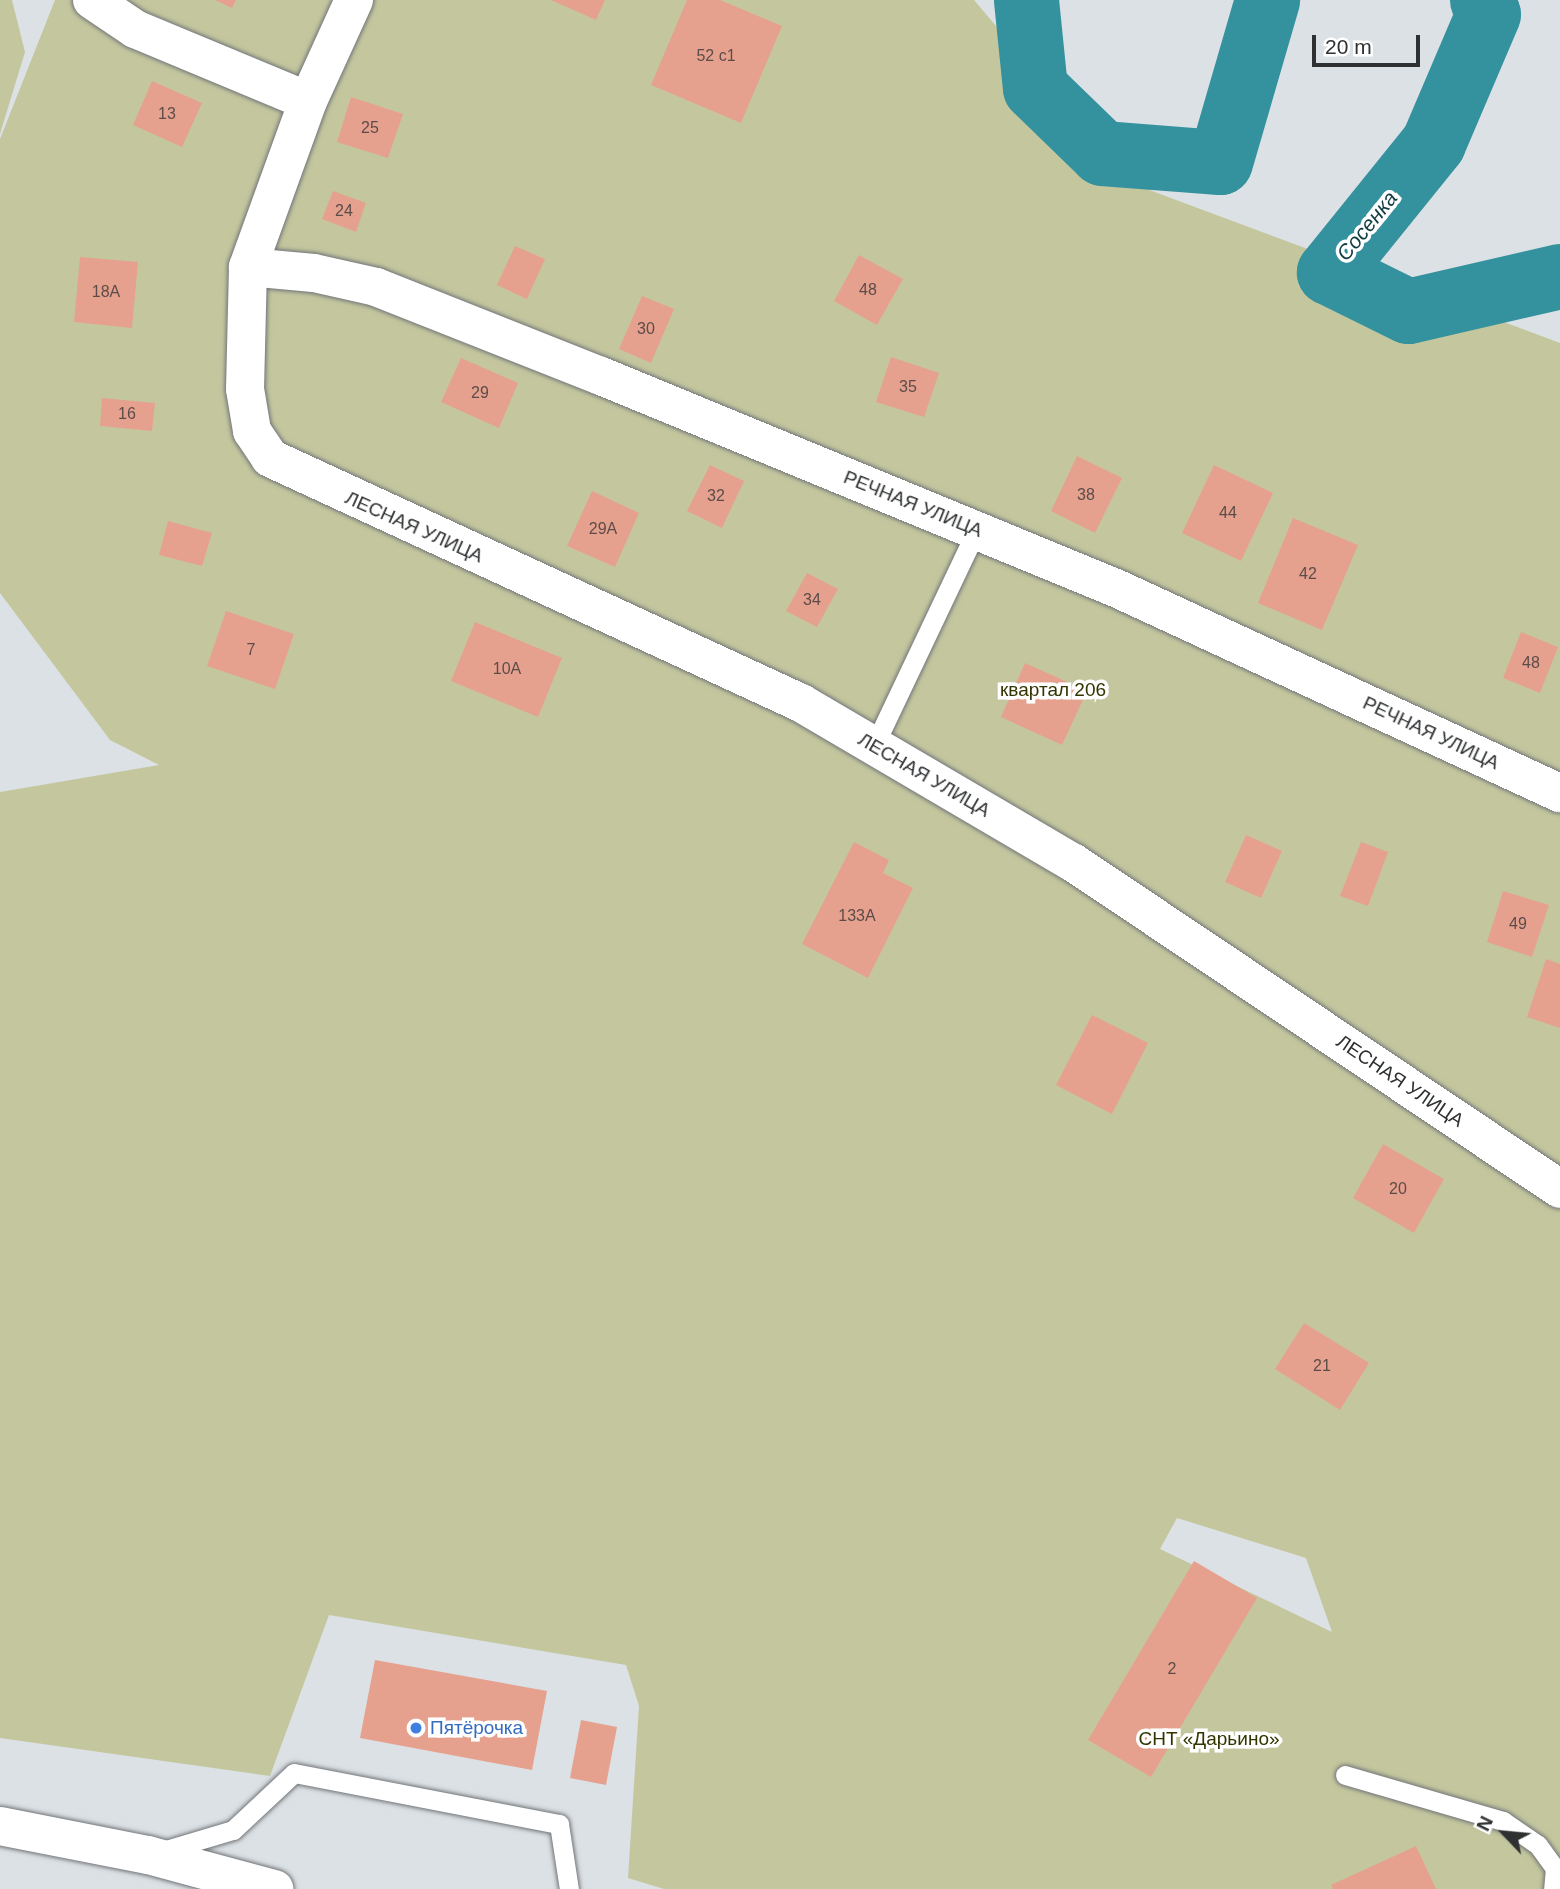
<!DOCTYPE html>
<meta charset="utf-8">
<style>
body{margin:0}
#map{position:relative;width:1560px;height:1889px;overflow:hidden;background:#dce1e5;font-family:Arial,sans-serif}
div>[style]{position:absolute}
.green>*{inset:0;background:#c4c79e}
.river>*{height:65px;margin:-32.5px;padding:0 32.5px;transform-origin:32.5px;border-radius:32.5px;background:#34919e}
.building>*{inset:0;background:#e6a18e}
.roads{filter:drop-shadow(0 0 2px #717579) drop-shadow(0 0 2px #717579)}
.lane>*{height:19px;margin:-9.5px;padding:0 9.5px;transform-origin:9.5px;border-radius:9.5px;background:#fff}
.street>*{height:38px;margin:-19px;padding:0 19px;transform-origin:19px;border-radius:19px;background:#fff}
.secondary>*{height:38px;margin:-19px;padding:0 19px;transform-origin:19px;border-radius:19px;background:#fff}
.dots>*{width:19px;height:19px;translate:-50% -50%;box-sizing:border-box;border:4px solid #fff;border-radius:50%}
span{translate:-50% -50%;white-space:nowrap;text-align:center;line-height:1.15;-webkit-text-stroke:7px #fff;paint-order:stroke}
.number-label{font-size:16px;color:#5c4c49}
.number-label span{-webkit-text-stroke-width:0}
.street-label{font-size:19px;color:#2e3032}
.park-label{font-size:19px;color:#333500}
.shop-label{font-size:19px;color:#366cbe}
.left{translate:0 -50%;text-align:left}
.water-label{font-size:21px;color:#113c41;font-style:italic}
.north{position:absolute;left:1469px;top:1798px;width:70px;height:70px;-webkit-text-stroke:5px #fff;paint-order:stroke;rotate:296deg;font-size:19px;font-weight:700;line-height:28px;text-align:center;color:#2e3032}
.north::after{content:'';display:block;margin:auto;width:24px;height:32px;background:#2e3032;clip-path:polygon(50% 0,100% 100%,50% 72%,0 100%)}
.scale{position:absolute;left:1312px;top:35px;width:108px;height:32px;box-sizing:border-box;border:4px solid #2e3032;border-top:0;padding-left:9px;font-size:21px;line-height:24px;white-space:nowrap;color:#2e3032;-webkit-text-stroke:5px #fff;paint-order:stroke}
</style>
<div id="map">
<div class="green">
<i style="clip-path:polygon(0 0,12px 0,25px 52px,0 134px)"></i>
<i style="clip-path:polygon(evenodd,55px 0,974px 0,1128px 182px,1560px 343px,1560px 1889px,664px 1889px,628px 1878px,639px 1706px,626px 1665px,329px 1615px,270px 1776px,0 1738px,0 792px,159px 765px,110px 740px,0 593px,0 139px,55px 0,1177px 1518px,1306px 1558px,1332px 1632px,1160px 1549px,1177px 1518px)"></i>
</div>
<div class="river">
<i style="left:1026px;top:0;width:88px;rotate:84.2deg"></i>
<i style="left:1035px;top:88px;width:93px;rotate:44.1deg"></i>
<i style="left:1102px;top:153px;width:118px;rotate:4.4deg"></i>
<i style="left:1220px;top:162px;width:169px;rotate:-73.8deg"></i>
<i style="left:1482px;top:0;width:15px;rotate:67deg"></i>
<i style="left:1488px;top:14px;width:140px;rotate:113.1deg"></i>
<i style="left:1433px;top:143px;width:166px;rotate:128.9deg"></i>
<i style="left:1329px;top:272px;width:88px;rotate:26.3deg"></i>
<i style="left:1408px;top:311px;width:156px;rotate:-13deg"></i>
</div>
<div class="building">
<i style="clip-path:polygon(215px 0,236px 0,232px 8px)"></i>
<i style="clip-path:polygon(551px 0,605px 0,596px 20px)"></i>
<i style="clip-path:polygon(687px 0,720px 0,782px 26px,741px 123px,651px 85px)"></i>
<i style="clip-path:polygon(152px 81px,202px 103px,182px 147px,133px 125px)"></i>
<i style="clip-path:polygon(351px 97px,403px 114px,388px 158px,337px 142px)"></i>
<i style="clip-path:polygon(333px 191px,366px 203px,356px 232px,322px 219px)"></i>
<i style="clip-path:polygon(515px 246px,545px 259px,527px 299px,497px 285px)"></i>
<i style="clip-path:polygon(859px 255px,903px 279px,877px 325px,834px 301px)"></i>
<i style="clip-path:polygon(80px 257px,138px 262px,132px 328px,74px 322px)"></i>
<i style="clip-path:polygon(642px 296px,674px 309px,651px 363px,619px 349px)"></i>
<i style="clip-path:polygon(891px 357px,939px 373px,924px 417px,876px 402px)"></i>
<i style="clip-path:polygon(461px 358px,518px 383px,499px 428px,441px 402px)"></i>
<i style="clip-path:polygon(102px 398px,155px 403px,152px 431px,100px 426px)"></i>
<i style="clip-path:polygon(1077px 456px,1122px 478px,1095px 533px,1051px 511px)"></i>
<i style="clip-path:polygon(710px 465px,744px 481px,722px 528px,687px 511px)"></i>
<i style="clip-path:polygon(1214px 465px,1273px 493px,1241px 561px,1182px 533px)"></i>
<i style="clip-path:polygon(592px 491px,639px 513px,615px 567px,567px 546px)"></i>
<i style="clip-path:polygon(1293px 518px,1358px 545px,1322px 630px,1258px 603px)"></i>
<i style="clip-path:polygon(168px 521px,212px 533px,202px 566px,159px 555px)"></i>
<i style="clip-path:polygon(807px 573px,838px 589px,817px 627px,786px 611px)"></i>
<i style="clip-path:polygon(226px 611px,294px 634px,275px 689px,207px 666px)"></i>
<i style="clip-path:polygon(475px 622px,562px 658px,538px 717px,451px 681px)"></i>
<i style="clip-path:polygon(1521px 632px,1558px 647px,1540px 693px,1503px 678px)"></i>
<i style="clip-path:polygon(1025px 663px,1087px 691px,1062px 745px,1001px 717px)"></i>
<i style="clip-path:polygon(1246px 835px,1282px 851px,1261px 898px,1225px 882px)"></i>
<i style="clip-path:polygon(854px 842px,889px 860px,883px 873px,913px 888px,868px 978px,802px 944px)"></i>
<i style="clip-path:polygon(1361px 842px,1388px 852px,1368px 906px,1340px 896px)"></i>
<i style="clip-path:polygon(1503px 891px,1549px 905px,1532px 957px,1487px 942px)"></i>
<i style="clip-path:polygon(1546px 959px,1560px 964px,1560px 1028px,1527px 1017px)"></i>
<i style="clip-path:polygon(1092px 1015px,1148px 1043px,1112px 1114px,1056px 1085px)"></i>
<i style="clip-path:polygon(1383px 1144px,1444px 1179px,1414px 1233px,1353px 1198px)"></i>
<i style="clip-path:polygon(1304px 1323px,1369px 1363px,1340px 1410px,1275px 1369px)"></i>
<i style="clip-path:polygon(1194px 1561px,1257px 1598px,1151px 1777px,1088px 1740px)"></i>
<i style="clip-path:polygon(375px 1660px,547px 1691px,532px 1770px,360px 1738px)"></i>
<i style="clip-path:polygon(581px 1720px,617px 1727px,606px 1785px,570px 1778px)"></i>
<i style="clip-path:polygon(1416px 1846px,1436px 1889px,1333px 1889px,1331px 1885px)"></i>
</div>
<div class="roads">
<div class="lane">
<i style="left:874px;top:746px;width:238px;rotate:-64.6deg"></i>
<i style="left:1345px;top:1775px;width:165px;rotate:16.2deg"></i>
<i style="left:1503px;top:1821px;width:42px;rotate:34.4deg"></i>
<i style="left:1538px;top:1845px;width:29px;rotate:54deg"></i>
<i style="left:1555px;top:1868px;width:21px;rotate:95deg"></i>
<i style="left:159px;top:1852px;width:77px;rotate:-16.6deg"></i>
<i style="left:233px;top:1830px;width:83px;rotate:-43.1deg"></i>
<i style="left:294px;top:1773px;width:270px;rotate:10.9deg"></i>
<i style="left:559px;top:1824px;width:66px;rotate:81.3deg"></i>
</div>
<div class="street">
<i style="left:92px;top:0;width:52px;rotate:34deg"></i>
<i style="left:135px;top:29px;width:187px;rotate:22.6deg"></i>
<i style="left:354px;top:0;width:111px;rotate:114.5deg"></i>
<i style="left:308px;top:101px;width:177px;rotate:109.9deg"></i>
<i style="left:248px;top:267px;width:122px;rotate:91.4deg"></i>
<i style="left:245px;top:389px;width:43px;rotate:80.5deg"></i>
<i style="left:252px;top:431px;width:32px;rotate:56deg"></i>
<i style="left:270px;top:458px;width:585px;rotate:24.77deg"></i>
<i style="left:801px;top:703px;width:316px;rotate:30.4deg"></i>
<i style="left:1074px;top:863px;width:585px;rotate:33.85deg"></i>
<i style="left:248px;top:267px;width:66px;rotate:5.2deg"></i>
<i style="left:314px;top:273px;width:64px;rotate:12.7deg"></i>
<i style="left:376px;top:287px;width:242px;rotate:21.6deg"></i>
<i style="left:601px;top:376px;width:559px;rotate:22.39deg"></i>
<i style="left:1118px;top:589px;width:487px;rotate:24.8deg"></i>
</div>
<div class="secondary">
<i style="left:0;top:1826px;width:151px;rotate:11.1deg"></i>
<i style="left:148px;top:1855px;width:131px;rotate:15.1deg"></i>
</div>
</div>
<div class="dots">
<i style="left:416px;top:1728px;background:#3f7fe0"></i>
</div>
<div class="number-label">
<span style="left:716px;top:56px">52 с1</span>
<span style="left:167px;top:114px">13</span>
<span style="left:370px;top:128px">25</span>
<span style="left:344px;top:211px">24</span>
<span style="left:868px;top:290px">48</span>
<span style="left:106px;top:292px">18А</span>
<span style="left:646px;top:329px">30</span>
<span style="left:908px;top:387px">35</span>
<span style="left:480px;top:393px">29</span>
<span style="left:127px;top:414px">16</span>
<span style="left:1086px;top:495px">38</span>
<span style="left:716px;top:496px">32</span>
<span style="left:1228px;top:513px">44</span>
<span style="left:603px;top:529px">29А</span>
<span style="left:1308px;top:574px">42</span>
<span style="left:812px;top:600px">34</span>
<span style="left:251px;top:650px">7</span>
<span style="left:1531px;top:663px">48</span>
<span style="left:507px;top:669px">10А</span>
<span style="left:857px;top:916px">133А</span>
<span style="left:1518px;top:924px">49</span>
<span style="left:1398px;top:1189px">20</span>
<span style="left:1322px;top:1366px">21</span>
<span style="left:1172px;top:1669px">2</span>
</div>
<div class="street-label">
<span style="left:913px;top:504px;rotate:22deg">РЕЧНАЯ УЛИЦА</span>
<span style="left:414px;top:527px;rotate:24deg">ЛЕСНАЯ УЛИЦА</span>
<span style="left:1431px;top:733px;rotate:25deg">РЕЧНАЯ УЛИЦА</span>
<span style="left:924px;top:775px;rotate:30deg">ЛЕСНАЯ УЛИЦА</span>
<span style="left:1400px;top:1081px;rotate:34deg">ЛЕСНАЯ УЛИЦА</span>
</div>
<div class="park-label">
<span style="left:1053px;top:690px">квартал 206</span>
<span style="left:1209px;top:1739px">СНТ «Дарьино»</span>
</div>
<div class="shop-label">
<span class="left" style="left:430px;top:1728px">Пятёрочка</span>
</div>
<div class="water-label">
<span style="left:1367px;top:226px;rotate:-51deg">Сосенка</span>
</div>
<div class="north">N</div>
<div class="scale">20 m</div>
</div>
